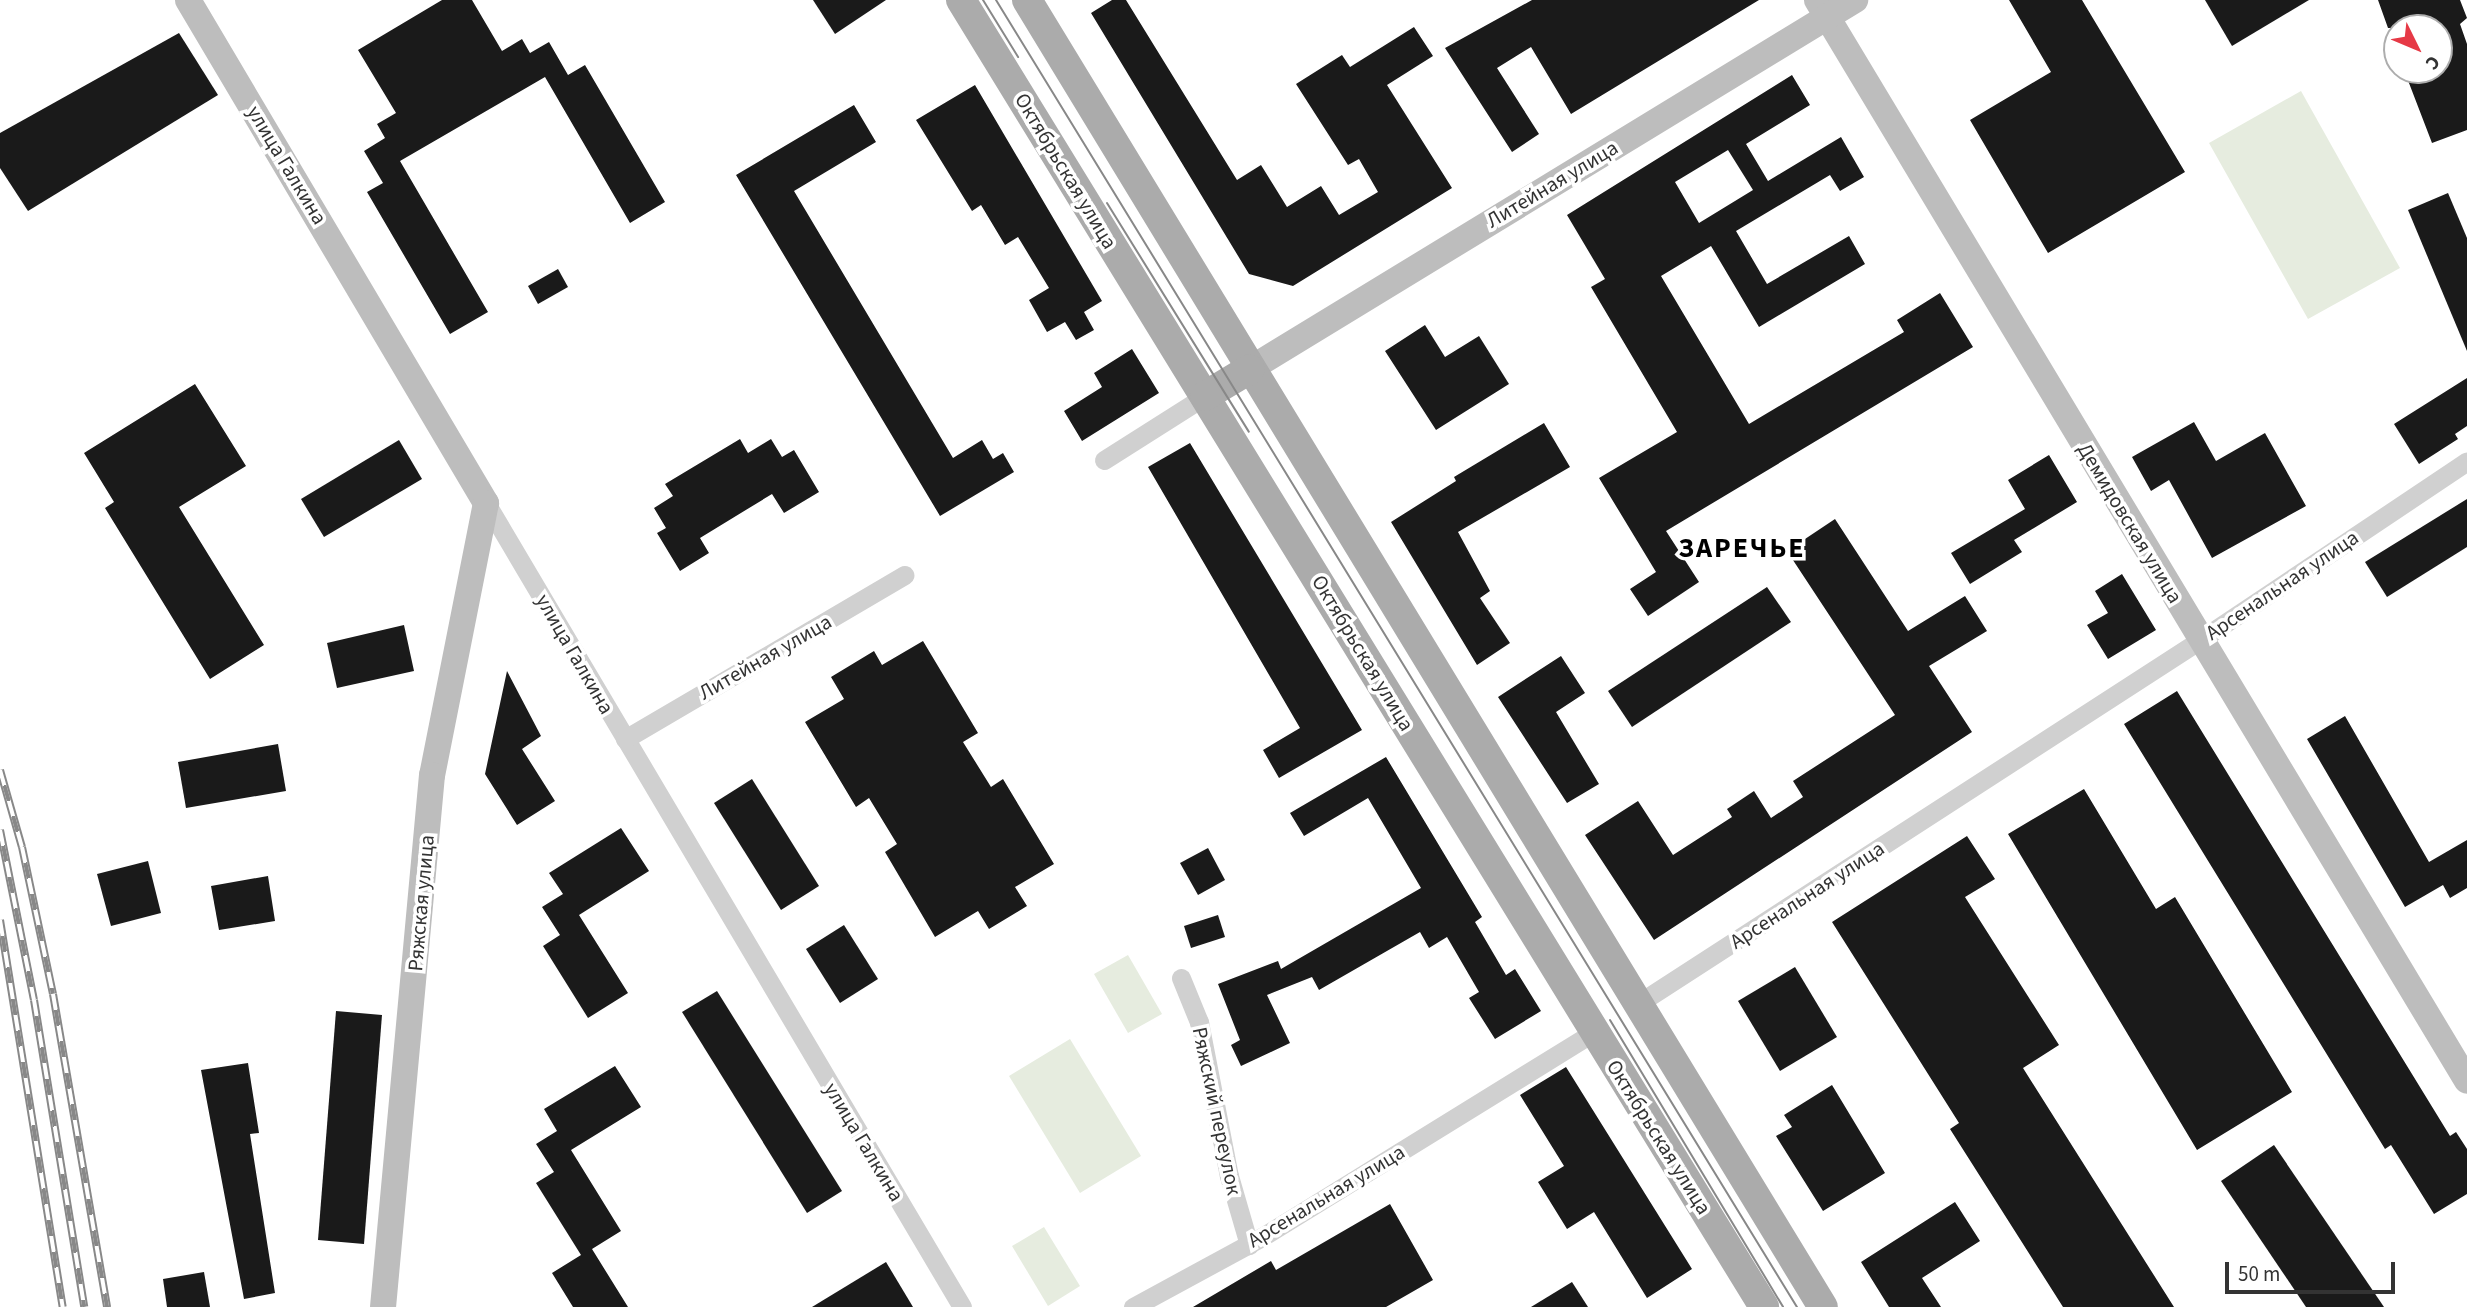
<!DOCTYPE html>
<meta charset="utf-8">
<style>
body{margin:0}
#map{position:relative;width:2467px;height:1307px;overflow:hidden;background:#fff;font-family:"Source Sans 3",sans-serif}
div>[style]{position:absolute}
.green>*{inset:0;background:#e6ecdf}
.building>*{inset:0;background:#1a1a1a}
.street>*{height:19px;margin:-9.5px;padding:0 9.5px;transform-origin:9.5px;border-radius:9.5px;background:#d0d0d0}
.secondary>*{height:26px;margin:-13px;padding:0 13px;transform-origin:13px;border-radius:13px;background:#bdbdbd}
.primary>*{height:30px;margin:-15px;padding:0 15px;transform-origin:15px;border-radius:15px;background:#ababab}
.tram>*{height:2px;margin:-1px;padding:0 1px;transform-origin:1px;border-radius:1px;background:#888}
.rail>*{height:8px;margin-top:-4px;transform-origin:0;background:repeating-linear-gradient(90deg,#fff 0 16px,#888 0 32px);box-sizing:border-box;border-block:2px solid #888}
span{translate:-50% -50%;white-space:nowrap;text-align:center;line-height:1.15;-webkit-text-stroke:7px #fff;paint-order:stroke}
.street-label{font-size:21px;color:#333}
.district-label{font-size:28px;color:#000;font-weight:700;letter-spacing:2px}
.north{position:absolute;left:2383px;top:14px;width:70px;height:70px;box-sizing:border-box;background:#fff;border:2px solid #adadad;border-radius:50%;rotate:133deg;font-size:19px;font-weight:700;line-height:28px;text-align:center;color:#333}
.north::after{content:'';display:block;margin:auto;width:24px;height:32px;background:#e63946;clip-path:polygon(50% 0,100% 100%,50% 72%,0 100%)}
.scale{position:absolute;left:2225px;top:1262px;width:170px;height:32px;box-sizing:border-box;border:4px solid #333;border-top:0;padding-left:9px;font-size:21px;line-height:24px;white-space:nowrap;color:#333;-webkit-text-stroke:5px #fff;paint-order:stroke}
</style>
<div id="map">
<div class="green">
<i style="clip-path:polygon(2301px 91px,2400px 268px,2308px 319px,2209px 143px)"></i>
<i style="clip-path:polygon(1128px 955px,1162px 1014px,1128px 1033px,1094px 974px)"></i>
<i style="clip-path:polygon(1070px 1039px,1141px 1156px,1080px 1193px,1009px 1076px)"></i>
<i style="clip-path:polygon(1044px 1227px,1080px 1286px,1048px 1306px,1012px 1246px)"></i>
</div>
<div class="building">
<i style="clip-path:polygon(442px 0,472px 0,502px 51px,522px 39px,530px 53px,549px 42px,568px 75px,585px 65px,665px 202px,630px 223px,545px 77px,400px 161px,488px 312px,450px 334px,367px 192px,383px 183px,364px 151px,385px 138px,377px 124px,396px 113px,358px 50px)"></i>
<i style="clip-path:polygon(813px 0,886px 0,835px 34px)"></i>
<i style="clip-path:polygon(1112px 0,1126px 0,1237px 180px,1261px 165px,1287px 207px,1321px 186px,1339px 215px,1378px 192px,1359px 159px,1348px 165px,1296px 84px,1342px 55px,1350px 67px,1414px 27px,1433px 56px,1387px 85px,1452px 188px,1293px 286px,1249px 274px,1091px 13px)"></i>
<i style="clip-path:polygon(1532px 0,1759px 0,1571px 114px,1531px 47px,1497px 68px,1539px 134px,1512px 152px,1445px 48px)"></i>
<i style="clip-path:polygon(2009px 0,2082px 0,2185px 172px,2048px 253px,1970px 120px,2051px 72px)"></i>
<i style="clip-path:polygon(2205px 0,2309px 0,2232px 46px)"></i>
<i style="clip-path:polygon(2378px 0,2460px 0,2467px 18px,2460px 24px,2467px 44px,2467px 130px,2432px 143px,2404px 70px,2439px 70px,2439px 28px,2388px 28px)"></i>
<i style="clip-path:polygon(179px 33px,218px 95px,28px 211px,0 168px,0 133px)"></i>
<i style="clip-path:polygon(evenodd,1792px 75px,1810px 105px,1746px 144px,1768px 181px,1841px 137px,1864px 177px,1840px 191px,1830px 175px,1736px 231px,1767px 284px,1849px 236px,1865px 264px,1759px 327px,1711px 246px,1661px 276px,1749px 424px,1904px 332px,1897px 320px,1940px 293px,1973px 347px,1666px 531px,1699px 582px,1648px 616px,1630px 589px,1656px 572px,1599px 478px,1677px 432px,1591px 287px,1605px 279px,1567px 215px,1792px 75px,1728px 150px,1753px 190px,1699px 223px,1675px 182px,1728px 150px)"></i>
<i style="clip-path:polygon(975px 85px,1102px 301px,1084px 312px,1094px 330px,1076px 340px,1065px 322px,1047px 332px,1029px 300px,1049px 288px,1018px 237px,1005px 245px,981px 205px,972px 211px,916px 120px)"></i>
<i style="clip-path:polygon(854px 105px,876px 142px,794px 191px,953px 458px,982px 440px,993px 459px,1003px 453px,1014px 472px,940px 516px,736px 175px)"></i>
<i style="clip-path:polygon(2448px 193px,2467px 238px,2467px 351px,2408px 210px)"></i>
<i style="clip-path:polygon(558px 269px,568px 287px,538px 304px,528px 286px)"></i>
<i style="clip-path:polygon(1425px 325px,1445px 357px,1479px 336px,1509px 384px,1436px 430px,1385px 351px)"></i>
<i style="clip-path:polygon(1132px 349px,1159px 393px,1082px 441px,1064px 411px,1102px 387px,1094px 373px)"></i>
<i style="clip-path:polygon(2467px 378px,2467px 426px,2455px 434px,2458px 439px,2419px 464px,2394px 424px)"></i>
<i style="clip-path:polygon(195px 384px,246px 466px,179px 507px,264px 645px,210px 679px,105px 508px,114px 502px,84px 453px)"></i>
<i style="clip-path:polygon(2194px 422px,2216px 461px,2265px 433px,2306px 506px,2212px 558px,2169px 480px,2151px 491px,2132px 457px)"></i>
<i style="clip-path:polygon(1544px 423px,1570px 467px,1458px 532px,1490px 591px,1480px 598px,1510px 643px,1477px 665px,1391px 522px,1456px 481px,1454px 477px)"></i>
<i style="clip-path:polygon(740px 439px,748px 453px,771px 439px,782px 457px,794px 450px,819px 492px,784px 513px,772px 494px,700px 538px,709px 553px,680px 571px,657px 533px,666px 528px,654px 508px,673px 496px,665px 484px)"></i>
<i style="clip-path:polygon(399px 440px,422px 479px,324px 537px,301px 499px)"></i>
<i style="clip-path:polygon(1190px 443px,1362px 730px,1279px 778px,1263px 750px,1300px 728px,1148px 467px)"></i>
<i style="clip-path:polygon(2049px 455px,2077px 502px,2014px 540px,2022px 552px,1970px 584px,1951px 553px,2025px 509px,2008px 480px)"></i>
<i style="clip-path:polygon(2467px 499px,2467px 547px,2387px 597px,2365px 562px)"></i>
<i style="clip-path:polygon(1835px 519px,1908px 631px,1965px 596px,1987px 631px,1929px 666px,1972px 732px,1654px 940px,1585px 835px,1638px 801px,1673px 855px,1732px 817px,1727px 809px,1754px 791px,1771px 818px,1803px 797px,1793px 781px,1895px 715px,1787px 551px)"></i>
<i style="clip-path:polygon(2122px 574px,2156px 630px,2108px 659px,2087px 625px,2108px 613px,2095px 591px)"></i>
<i style="clip-path:polygon(1767px 587px,1791px 622px,1632px 727px,1608px 691px)"></i>
<i style="clip-path:polygon(404px 625px,414px 671px,337px 688px,327px 643px)"></i>
<i style="clip-path:polygon(923px 641px,978px 733px,963px 742px,991px 787px,1003px 779px,1054px 864px,1015px 887px,1027px 906px,989px 929px,978px 911px,935px 937px,885px 852px,897px 844px,869px 798px,856px 807px,805px 722px,844px 699px,831px 677px,874px 651px,882px 665px)"></i>
<i style="clip-path:polygon(1561px 656px,1585px 693px,1556px 712px,1599px 784px,1567px 803px,1498px 697px)"></i>
<i style="clip-path:polygon(507px 671px,541px 736px,522px 749px,555px 801px,517px 825px,485px 774px)"></i>
<i style="clip-path:polygon(2177px 691px,2450px 1136px,2456px 1132px,2467px 1149px,2467px 1194px,2434px 1214px,2391px 1145px,2385px 1149px,2124px 724px)"></i>
<i style="clip-path:polygon(2345px 716px,2429px 862px,2467px 840px,2467px 888px,2450px 898px,2443px 885px,2405px 907px,2307px 739px)"></i>
<i style="clip-path:polygon(278px 744px,286px 791px,186px 808px,178px 762px)"></i>
<i style="clip-path:polygon(1386px 757px,1482px 917px,1475px 922px,1506px 975px,1515px 969px,1541px 1011px,1495px 1039px,1469px 998px,1479px 992px,1447px 937px,1429px 948px,1420px 932px,1319px 990px,1312px 977px,1267px 995px,1290px 1043px,1241px 1066px,1231px 1045px,1240px 1040px,1218px 984px,1278px 961px,1281px 969px,1421px 888px,1368px 798px,1304px 836px,1290px 813px)"></i>
<i style="clip-path:polygon(752px 779px,819px 886px,781px 910px,714px 803px)"></i>
<i style="clip-path:polygon(2084px 789px,2156px 909px,2175px 897px,2292px 1092px,2197px 1150px,2008px 834px)"></i>
<i style="clip-path:polygon(621px 828px,649px 871px,579px 915px,628px 993px,588px 1018px,543px 946px,560px 935px,542px 907px,563px 894px,549px 873px)"></i>
<i style="clip-path:polygon(1967px 836px,1995px 879px,1965px 897px,2059px 1045px,2023px 1068px,2174px 1307px,2063px 1307px,1950px 1129px,1959px 1123px,1832px 922px)"></i>
<i style="clip-path:polygon(1208px 848px,1225px 880px,1198px 895px,1180px 863px)"></i>
<i style="clip-path:polygon(148px 861px,161px 913px,111px 926px,97px 874px)"></i>
<i style="clip-path:polygon(268px 876px,275px 921px,219px 930px,211px 886px)"></i>
<i style="clip-path:polygon(1218px 915px,1225px 937px,1191px 948px,1184px 926px)"></i>
<i style="clip-path:polygon(844px 925px,878px 979px,840px 1003px,806px 949px)"></i>
<i style="clip-path:polygon(1795px 967px,1837px 1037px,1780px 1071px,1738px 1001px)"></i>
<i style="clip-path:polygon(717px 991px,842px 1191px,807px 1213px,682px 1012px)"></i>
<i style="clip-path:polygon(336px 1011px,382px 1015px,364px 1244px,318px 1240px)"></i>
<i style="clip-path:polygon(248px 1063px,259px 1133px,250px 1134px,275px 1293px,244px 1299px,201px 1070px)"></i>
<i style="clip-path:polygon(615px 1066px,641px 1107px,571px 1150px,621px 1231px,592px 1249px,628px 1307px,573px 1307px,552px 1273px,581px 1255px,536px 1183px,554px 1172px,536px 1144px,557px 1131px,544px 1109px)"></i>
<i style="clip-path:polygon(1566px 1067px,1692px 1269px,1647px 1298px,1594px 1212px,1567px 1229px,1538px 1182px,1564px 1166px,1520px 1095px)"></i>
<i style="clip-path:polygon(1832px 1085px,1885px 1173px,1823px 1211px,1776px 1136px,1792px 1127px,1784px 1115px)"></i>
<i style="clip-path:polygon(2274px 1145px,2384px 1307px,2306px 1307px,2221px 1181px)"></i>
<i style="clip-path:polygon(1955px 1202px,1980px 1241px,1922px 1278px,1941px 1307px,1889px 1307px,1861px 1262px)"></i>
<i style="clip-path:polygon(1390px 1204px,1433px 1280px,1386px 1307px,1193px 1307px,1271px 1261px,1276px 1270px)"></i>
<i style="clip-path:polygon(886px 1262px,913px 1307px,812px 1307px)"></i>
<i style="clip-path:polygon(204px 1272px,210px 1307px,167px 1307px,163px 1279px)"></i>
<i style="clip-path:polygon(1572px 1282px,1588px 1307px,1531px 1307px)"></i>
</div>
<div class="street">
<i style="left:1104px;top:460px;width:120px;rotate:-32.4deg"></i>
<i style="left:486px;top:503px;width:934px;rotate:59.37deg"></i>
<i style="left:625px;top:739px;width:324px;rotate:-30.4deg"></i>
<i style="left:1181px;top:978px;width:48px;rotate:67.8deg"></i>
<i style="left:1199px;top:1022px;width:157px;rotate:79deg"></i>
<i style="left:1229px;top:1176px;width:72px;rotate:73.8deg"></i>
<i style="left:1636px;top:1005px;width:672px;rotate:-32.91deg"></i>
<i style="left:2200px;top:640px;width:321px;rotate:-33.8deg"></i>
<i style="left:1133px;top:1307px;width:147px;rotate:-28.5deg"></i>
<i style="left:1262px;top:1237px;width:392px;rotate:-31.7deg"></i>
</div>
<div class="secondary">
<i style="left:188px;top:0;width:585px;rotate:59.36deg"></i>
<i style="left:486px;top:503px;width:277px;rotate:101.2deg"></i>
<i style="left:432px;top:775px;width:534px;rotate:95.26deg"></i>
<i style="left:1817px;top:0;width:1261px;rotate:58.98deg"></i>
<i style="left:1250px;top:369px;width:709px;rotate:-31.38deg"></i>
</div>
<div class="primary">
<i style="left:961px;top:0;width:1534px;rotate:58.43deg"></i>
<i style="left:1027px;top:0;width:1530px;rotate:58.66deg"></i>
<i style="left:1205px;top:396px;width:52px;rotate:-31deg"></i>
</div>
<div class="tram">
<i style="left:983px;top:0;width:67px;rotate:58.4deg"></i>
<i style="left:996px;top:0;width:1533px;rotate:58.5deg"></i>
<i style="left:1107px;top:203px;width:269px;rotate:58.2deg"></i>
<i style="left:1610px;top:1020px;width:335px;rotate:58.9deg"></i>
</div>
<div class="rail">
<i style="left:0;top:770px;width:80px;rotate:74.1deg"></i>
<i style="left:22px;top:847px;width:150px;rotate:78.1deg"></i>
<i style="left:53px;top:994px;width:318px;rotate:80.2deg"></i>
<i style="left:0;top:830px;width:173px;rotate:78.7deg"></i>
<i style="left:34px;top:1000px;width:311px;rotate:80.7deg"></i>
<i style="left:0;top:920px;width:392px;rotate:80.8deg"></i>
</div>
<div class="street-label">
<span style="left:287px;top:165px;rotate:59deg">улица Галкина</span>
<span style="left:1066px;top:171px;rotate:59deg">Октябрьская улица</span>
<span style="left:1552px;top:184px;rotate:-31deg">Литейная улица</span>
<span style="left:2130px;top:523px;rotate:59deg">Демидовская улица</span>
<span style="left:2282px;top:585px;rotate:-34deg">Арсенальная улица</span>
<span style="left:1363px;top:653px;rotate:59deg">Октябрьская улица</span>
<span style="left:575px;top:654px;rotate:60deg">улица Галкина</span>
<span style="left:765px;top:657px;rotate:-30deg">Литейная улица</span>
<span style="left:1807px;top:895px;rotate:-33deg">Арсенальная улица</span>
<span style="left:421px;top:903px;rotate:-85deg">Ряжская улица</span>
<span style="left:1217px;top:1111px;rotate:78deg">Ряжский переулок</span>
<span style="left:1659px;top:1137px;rotate:58deg">Октябрьская улица</span>
<span style="left:864px;top:1142px;rotate:59deg">улица Галкина</span>
<span style="left:1326px;top:1196px;rotate:-31deg">Арсенальная улица</span>
</div>
<div class="district-label">
<span style="left:1742px;top:548px">ЗАРЕЧЬЕ</span>
</div>
<div class="north">С</div>
<div class="scale">50 m</div>
</div>
